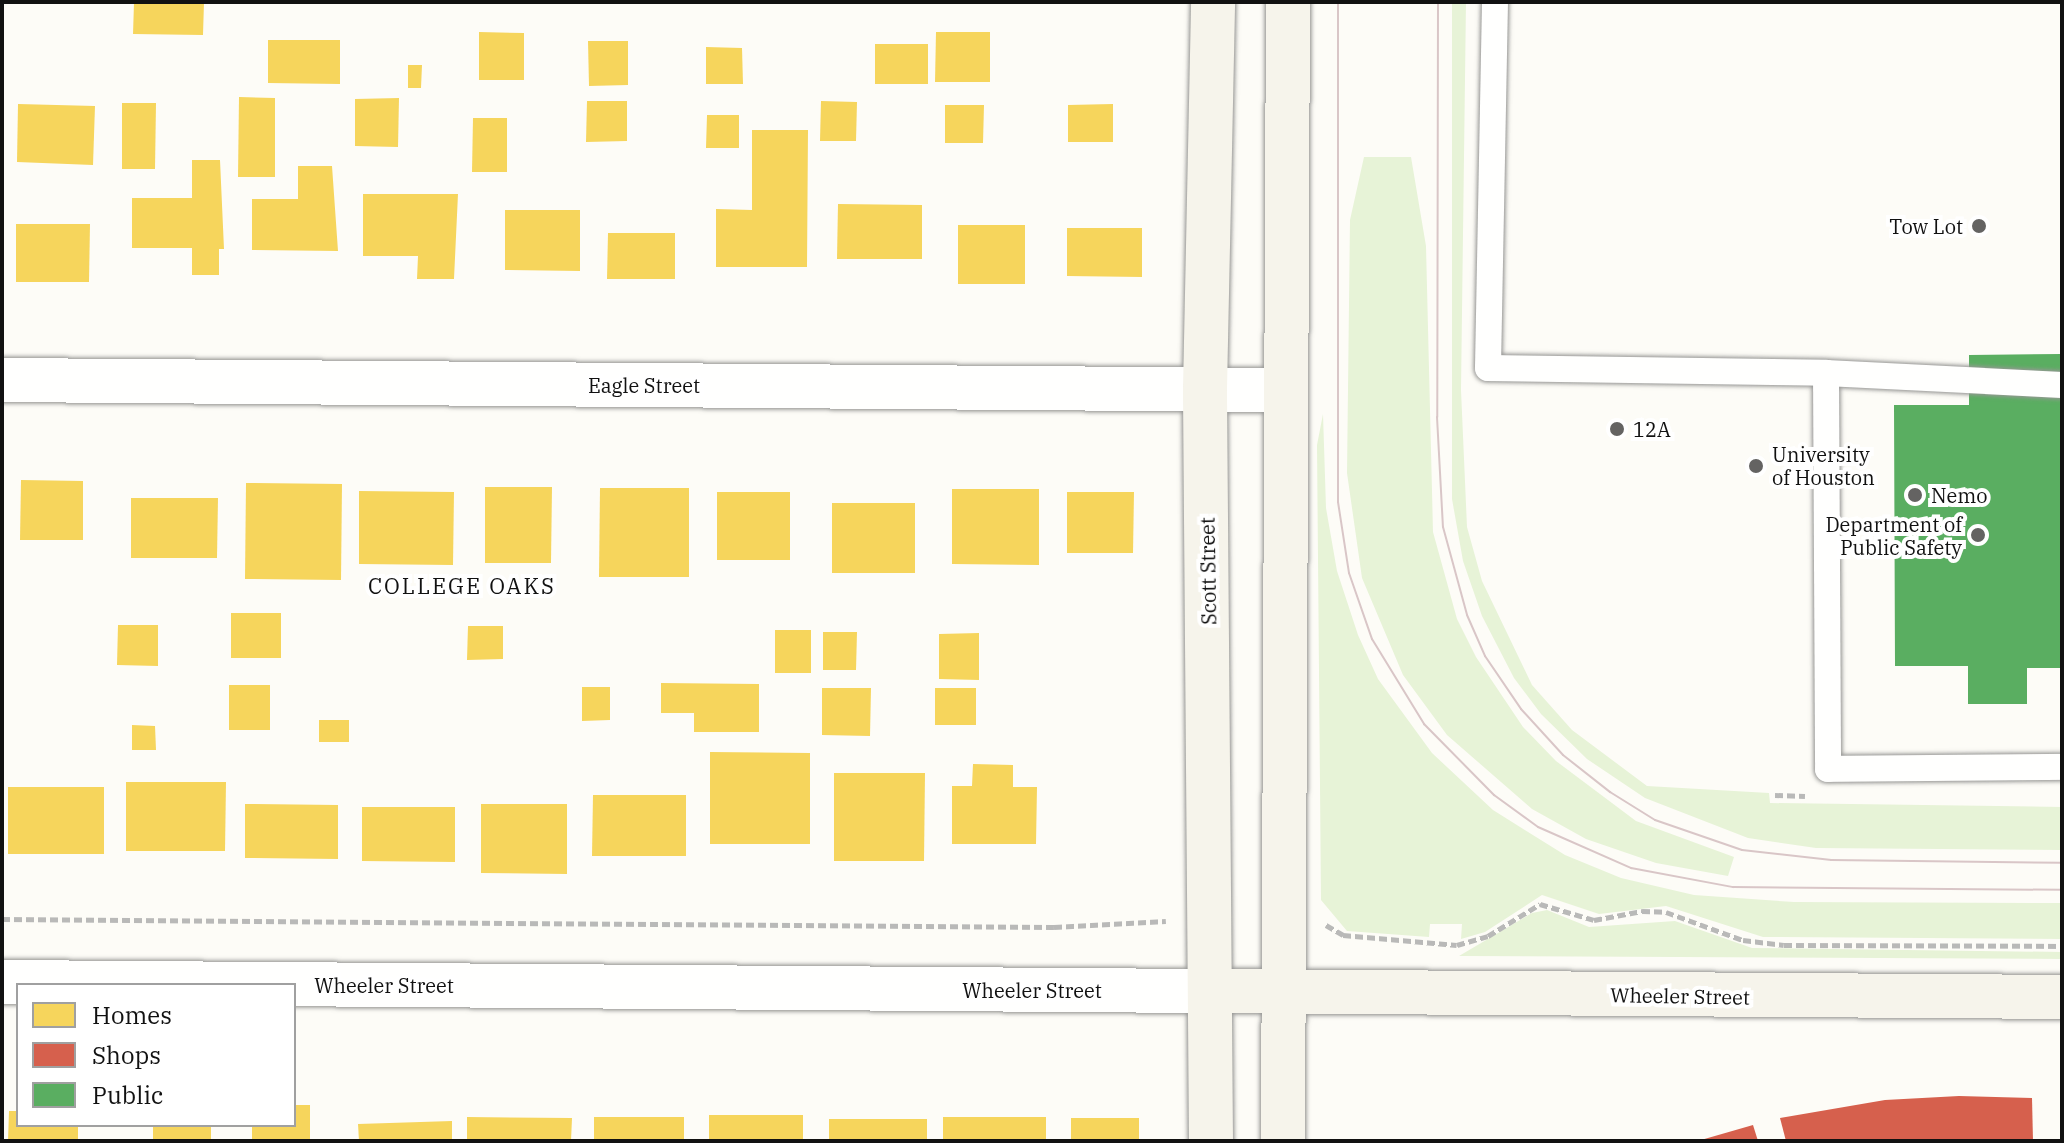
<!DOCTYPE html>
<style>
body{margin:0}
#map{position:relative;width:2064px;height:1143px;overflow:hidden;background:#fdfcf7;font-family:"IBM Plex Serif",serif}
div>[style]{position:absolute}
.green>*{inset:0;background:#e7f3d7}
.homes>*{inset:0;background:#f6d55c}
.shops>*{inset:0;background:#d6604d}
.public>*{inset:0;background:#5aae61}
.path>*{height:5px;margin-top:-2.5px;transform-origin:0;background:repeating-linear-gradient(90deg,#b9b9b8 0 8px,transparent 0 12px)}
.roads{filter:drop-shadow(0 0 2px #979795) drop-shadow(0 0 2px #979795)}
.lane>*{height:26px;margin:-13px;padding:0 13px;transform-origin:13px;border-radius:13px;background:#fffffe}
.street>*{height:44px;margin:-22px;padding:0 22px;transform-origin:22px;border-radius:22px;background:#fffffe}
.secondary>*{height:44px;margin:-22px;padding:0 22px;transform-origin:22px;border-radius:22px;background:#f6f4eb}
.tram>*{height:2px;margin:-1px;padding:0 1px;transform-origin:1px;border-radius:1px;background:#d9c6c7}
.dots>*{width:22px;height:22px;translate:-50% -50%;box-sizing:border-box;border:4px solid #fff;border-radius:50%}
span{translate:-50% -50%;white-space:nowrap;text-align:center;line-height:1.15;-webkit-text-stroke:8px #fff;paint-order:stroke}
.poi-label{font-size:20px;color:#111}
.right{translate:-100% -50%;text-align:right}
.left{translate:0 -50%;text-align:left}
.street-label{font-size:20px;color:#111}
.neighbourhood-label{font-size:22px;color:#111;letter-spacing:2px}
.frame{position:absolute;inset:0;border:4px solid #111;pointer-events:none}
.legend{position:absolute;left:16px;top:983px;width:280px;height:144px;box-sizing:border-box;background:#fff;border:2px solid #a0a0a0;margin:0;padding:10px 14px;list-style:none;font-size:24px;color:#111}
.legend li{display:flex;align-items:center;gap:16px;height:40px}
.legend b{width:40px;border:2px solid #a0a0a0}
</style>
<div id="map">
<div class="green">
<i style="clip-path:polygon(1452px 2px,1466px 2px,1461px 390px,1467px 527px,1482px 581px,1532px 685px,1572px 730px,1647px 786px,1769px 793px,1770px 803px,2062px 807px,2062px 850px,1816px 848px,1748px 838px,1645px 798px,1587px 759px,1541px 714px,1514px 678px,1482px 616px,1463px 561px,1452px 499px)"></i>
<i style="clip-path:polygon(1364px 157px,1411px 157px,1426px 246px,1433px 532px,1457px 619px,1476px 657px,1523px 727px,1556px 761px,1636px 821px,1734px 857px,1728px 876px,1656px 863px,1586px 839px,1532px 809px,1447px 735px,1403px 675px,1362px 578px,1347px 473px,1350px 220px)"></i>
<i style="clip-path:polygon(1323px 414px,1326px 508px,1337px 571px,1358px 635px,1378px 679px,1432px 753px,1493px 810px,1565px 855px,1621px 878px,1694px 895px,1794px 902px,2062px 903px,2062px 939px,1763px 937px,1666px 906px,1599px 914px,1542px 895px,1485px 932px,1461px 939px,1462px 924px,1430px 924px,1429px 937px,1347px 931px,1321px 900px,1317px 445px)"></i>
<i style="clip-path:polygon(1547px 910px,1589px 927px,1675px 921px,1752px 948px,2062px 952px,2062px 959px,1459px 956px,1532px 913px)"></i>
</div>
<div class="homes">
<i style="clip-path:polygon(134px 2px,204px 2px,203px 35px,133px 34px)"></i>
<i style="clip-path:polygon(479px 32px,524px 33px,524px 80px,479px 80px)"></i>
<i style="clip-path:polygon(936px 32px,990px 32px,990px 82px,935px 82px)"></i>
<i style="clip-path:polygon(268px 40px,340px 40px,340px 84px,268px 83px)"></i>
<i style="clip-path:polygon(588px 41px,628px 41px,628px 85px,589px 86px)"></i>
<i style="clip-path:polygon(875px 44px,928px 44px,928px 84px,875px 84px)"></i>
<i style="clip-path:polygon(706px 47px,742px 48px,743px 84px,706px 84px)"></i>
<i style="clip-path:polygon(408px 65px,422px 65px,421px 88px,408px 88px)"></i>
<i style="clip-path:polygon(239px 97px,275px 98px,275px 177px,238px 177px)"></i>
<i style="clip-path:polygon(399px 98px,398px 147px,355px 146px,355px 99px)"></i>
<i style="clip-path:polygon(587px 101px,627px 101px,627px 141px,586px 142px)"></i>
<i style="clip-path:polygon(821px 101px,857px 102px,856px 141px,820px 141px)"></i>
<i style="clip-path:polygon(122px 103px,156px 103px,155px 169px,122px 169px)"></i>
<i style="clip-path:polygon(18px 104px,95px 106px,93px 165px,17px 162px)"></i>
<i style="clip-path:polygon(1113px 104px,1113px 142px,1068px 142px,1068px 105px)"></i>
<i style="clip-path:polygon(945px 105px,984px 105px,983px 143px,945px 143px)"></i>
<i style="clip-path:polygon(707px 115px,739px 115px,739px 148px,706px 148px)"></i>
<i style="clip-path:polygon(473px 118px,507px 118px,507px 172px,472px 172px)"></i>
<i style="clip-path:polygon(752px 130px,808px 130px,807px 267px,716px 267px,716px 209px,752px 210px)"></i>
<i style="clip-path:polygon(192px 160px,220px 160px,224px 249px,219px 249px,219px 275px,192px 275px,192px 248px,132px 248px,132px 198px,192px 198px)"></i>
<i style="clip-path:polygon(298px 166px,332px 166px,338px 251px,252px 250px,252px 199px,298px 199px)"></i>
<i style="clip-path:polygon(363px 194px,458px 194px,454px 279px,417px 279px,418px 256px,363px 256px)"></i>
<i style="clip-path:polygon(838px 204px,922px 205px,922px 259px,837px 259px)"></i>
<i style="clip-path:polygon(505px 210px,580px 210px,580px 271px,505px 270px)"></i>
<i style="clip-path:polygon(16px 224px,90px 224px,89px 282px,16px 282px)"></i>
<i style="clip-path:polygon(958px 225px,1025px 225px,1025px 284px,958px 284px)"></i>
<i style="clip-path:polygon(1067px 228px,1142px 228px,1142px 277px,1067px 276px)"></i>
<i style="clip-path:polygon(608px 233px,675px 233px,675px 279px,607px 279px)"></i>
<i style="clip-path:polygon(21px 480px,83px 481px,83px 540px,20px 540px)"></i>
<i style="clip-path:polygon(246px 483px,342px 484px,341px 580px,245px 579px)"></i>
<i style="clip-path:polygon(485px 487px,552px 487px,551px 563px,485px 563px)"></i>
<i style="clip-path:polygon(600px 488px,689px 488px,689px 577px,599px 577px)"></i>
<i style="clip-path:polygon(952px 489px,1039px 489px,1039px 565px,952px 564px)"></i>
<i style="clip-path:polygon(359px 491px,454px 492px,453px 565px,359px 564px)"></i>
<i style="clip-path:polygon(717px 492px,790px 492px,790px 560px,717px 560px)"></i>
<i style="clip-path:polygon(1067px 492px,1134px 492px,1133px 553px,1067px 553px)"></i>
<i style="clip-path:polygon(131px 498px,218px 498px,217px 558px,131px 558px)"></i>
<i style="clip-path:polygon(832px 503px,915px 503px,915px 573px,832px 573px)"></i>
<i style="clip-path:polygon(231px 613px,281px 613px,281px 658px,231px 658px)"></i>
<i style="clip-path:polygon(118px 625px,158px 625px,158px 666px,117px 665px)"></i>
<i style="clip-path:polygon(468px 626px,503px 626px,503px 659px,467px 660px)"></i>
<i style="clip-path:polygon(775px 630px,811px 630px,811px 673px,775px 673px)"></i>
<i style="clip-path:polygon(823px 632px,857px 632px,856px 670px,823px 670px)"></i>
<i style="clip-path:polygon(979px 633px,979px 680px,939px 679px,939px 634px)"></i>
<i style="clip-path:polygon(661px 683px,759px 684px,759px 732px,694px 732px,694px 713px,661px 713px)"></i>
<i style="clip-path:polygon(229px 685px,270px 685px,270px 730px,229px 730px)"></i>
<i style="clip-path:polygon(582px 687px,610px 687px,610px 720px,582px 721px)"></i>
<i style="clip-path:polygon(822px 688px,871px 688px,870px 736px,822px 735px)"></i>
<i style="clip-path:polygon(935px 688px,976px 688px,976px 725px,935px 725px)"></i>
<i style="clip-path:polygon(319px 720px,349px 720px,349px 742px,319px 742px)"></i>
<i style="clip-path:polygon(132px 725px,155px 726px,156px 750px,132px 750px)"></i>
<i style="clip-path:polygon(710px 752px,810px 753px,810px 844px,710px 844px)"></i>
<i style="clip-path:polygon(973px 764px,1013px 765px,1013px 787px,1037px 787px,1036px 844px,952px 844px,952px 786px,972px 786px)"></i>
<i style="clip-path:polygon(834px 773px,925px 773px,924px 861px,834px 861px)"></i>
<i style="clip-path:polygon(126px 782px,226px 782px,225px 851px,126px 851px)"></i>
<i style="clip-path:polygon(8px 787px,104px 787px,104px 854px,8px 854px)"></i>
<i style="clip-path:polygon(593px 795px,686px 795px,686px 856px,592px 856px)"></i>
<i style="clip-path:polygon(245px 804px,338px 805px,338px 859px,245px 858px)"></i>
<i style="clip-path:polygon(481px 804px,567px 804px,567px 874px,481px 873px)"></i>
<i style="clip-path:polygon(362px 807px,455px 807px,455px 862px,362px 861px)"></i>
<i style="clip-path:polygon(294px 1105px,310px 1105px,310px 1141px,252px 1141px,252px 1125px,294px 1125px)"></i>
<i style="clip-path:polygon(9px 1111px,18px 1111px,18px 1125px,78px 1125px,78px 1141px,8px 1141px)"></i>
<i style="clip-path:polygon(709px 1115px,803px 1115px,803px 1141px,709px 1141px)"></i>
<i style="clip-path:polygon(467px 1117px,572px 1118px,571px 1141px,467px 1141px)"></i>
<i style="clip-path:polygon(594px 1117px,684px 1117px,684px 1141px,594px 1141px)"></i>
<i style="clip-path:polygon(943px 1117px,1046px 1117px,1046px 1141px,943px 1141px)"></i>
<i style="clip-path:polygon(1071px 1118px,1139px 1118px,1139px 1141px,1071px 1141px)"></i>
<i style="clip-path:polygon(829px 1119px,927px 1119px,927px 1141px,829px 1141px)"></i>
<i style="clip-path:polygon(452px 1121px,452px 1141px,359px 1141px,358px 1124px)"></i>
<i style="clip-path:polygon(153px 1125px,211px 1125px,211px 1141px,153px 1141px)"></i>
</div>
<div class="shops">
<i style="clip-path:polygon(1959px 1096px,2032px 1098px,2033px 1141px,1786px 1141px,1780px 1118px,1885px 1100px)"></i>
<i style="clip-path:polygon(1753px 1125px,1758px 1141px,1701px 1141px,1701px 1140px)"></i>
</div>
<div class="public">
<i style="clip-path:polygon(2062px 354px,2062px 668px,2027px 668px,2027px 704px,1968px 704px,1968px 666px,1895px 666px,1894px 405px,1969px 405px,1969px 355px)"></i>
</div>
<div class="path">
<i style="left:1775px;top:795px;width:30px;rotate:2deg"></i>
<i style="left:2px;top:919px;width:1052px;rotate:0.44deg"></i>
<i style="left:1054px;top:927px;width:112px;rotate:-3.1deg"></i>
<i style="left:1326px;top:925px;width:20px;rotate:30deg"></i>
<i style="left:1343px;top:935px;width:114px;rotate:5deg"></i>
<i style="left:1457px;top:945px;width:32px;rotate:-16deg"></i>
<i style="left:1488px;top:936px;width:61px;rotate:-31.6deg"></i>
<i style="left:1540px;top:904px;width:56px;rotate:16.5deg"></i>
<i style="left:1594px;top:920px;width:49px;rotate:-10.6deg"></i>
<i style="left:1642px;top:911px;width:24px;rotate:2deg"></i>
<i style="left:1666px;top:912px;width:82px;rotate:20deg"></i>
<i style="left:1743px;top:940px;width:41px;rotate:7deg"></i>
<i style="left:1784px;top:945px;width:278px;rotate:0.2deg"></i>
</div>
<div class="roads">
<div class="lane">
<i style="left:1495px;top:2px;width:366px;rotate:91.1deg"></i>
<i style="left:1488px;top:368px;width:338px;rotate:0.8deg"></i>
<i style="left:1826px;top:373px;width:236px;rotate:2.9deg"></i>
<i style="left:1826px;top:373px;width:396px;rotate:89.7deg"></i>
<i style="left:1828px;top:769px;width:234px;rotate:-0.5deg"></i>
</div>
<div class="street">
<i style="left:2px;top:380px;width:1284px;rotate:0.45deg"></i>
<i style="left:2px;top:982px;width:1210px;rotate:0.43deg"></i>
</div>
<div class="secondary">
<i style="left:1212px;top:991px;width:850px;rotate:0.4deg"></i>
<i style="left:1211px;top:1141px;width:752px;rotate:-90.46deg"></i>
<i style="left:1205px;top:389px;width:387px;rotate:-88.8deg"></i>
<i style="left:1283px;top:1141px;width:1139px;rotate:-89.75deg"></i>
</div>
</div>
<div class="tram">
<i style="left:1338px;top:2px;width:500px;rotate:90deg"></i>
<i style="left:1338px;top:502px;width:72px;rotate:81.2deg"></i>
<i style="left:1349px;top:573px;width:70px;rotate:70.8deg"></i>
<i style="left:1372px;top:639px;width:100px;rotate:58.5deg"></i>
<i style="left:1424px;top:724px;width:100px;rotate:45.4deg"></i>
<i style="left:1494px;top:795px;width:54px;rotate:36deg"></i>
<i style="left:1538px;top:827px;width:102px;rotate:23.8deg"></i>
<i style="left:1631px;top:868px;width:104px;rotate:10.6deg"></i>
<i style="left:1733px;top:887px;width:329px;rotate:0.5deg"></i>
<i style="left:1438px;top:2px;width:415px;rotate:90.1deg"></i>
<i style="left:1437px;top:417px;width:110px;rotate:86.9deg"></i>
<i style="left:1443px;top:527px;width:91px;rotate:74.7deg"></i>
<i style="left:1467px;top:615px;width:45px;rotate:66.3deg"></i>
<i style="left:1485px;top:656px;width:64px;rotate:55.8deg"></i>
<i style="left:1521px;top:709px;width:62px;rotate:47.6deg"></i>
<i style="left:1563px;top:755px;width:60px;rotate:38.2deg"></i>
<i style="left:1610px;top:792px;width:53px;rotate:31.9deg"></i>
<i style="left:1655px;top:820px;width:92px;rotate:19deg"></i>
<i style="left:1742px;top:850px;width:90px;rotate:6.4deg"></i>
<i style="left:1831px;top:860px;width:231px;rotate:0.7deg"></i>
</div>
<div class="dots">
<i style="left:1979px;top:226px;background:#646362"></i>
<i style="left:1617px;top:429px;background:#646362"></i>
<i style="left:1756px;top:466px;background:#646362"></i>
<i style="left:1915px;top:495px;background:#646362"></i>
<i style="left:1978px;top:535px;background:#646362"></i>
</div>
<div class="poi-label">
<span class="right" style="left:1963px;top:226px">Tow Lot</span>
<span class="left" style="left:1633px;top:429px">12A</span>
<span class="left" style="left:1772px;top:466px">University<br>of Houston</span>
<span class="left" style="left:1931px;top:495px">Nemo</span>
<span class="right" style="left:1962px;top:536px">Department of<br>Public Safety</span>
</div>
<div class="street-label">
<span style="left:644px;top:385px">Eagle Street</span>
<span style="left:1208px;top:571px;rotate:-91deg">Scott Street</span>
<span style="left:384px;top:985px">Wheeler Street</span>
<span style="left:1032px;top:990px">Wheeler Street</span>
<span style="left:1680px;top:996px;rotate:1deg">Wheeler Street</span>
</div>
<div class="neighbourhood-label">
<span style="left:462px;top:586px">COLLEGE OAKS</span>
</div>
<div class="frame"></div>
<ul class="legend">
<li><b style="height:22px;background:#f6d55c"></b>Homes</li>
<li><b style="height:22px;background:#d6604d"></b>Shops</li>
<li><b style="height:22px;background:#5aae61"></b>Public</li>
</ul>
</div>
